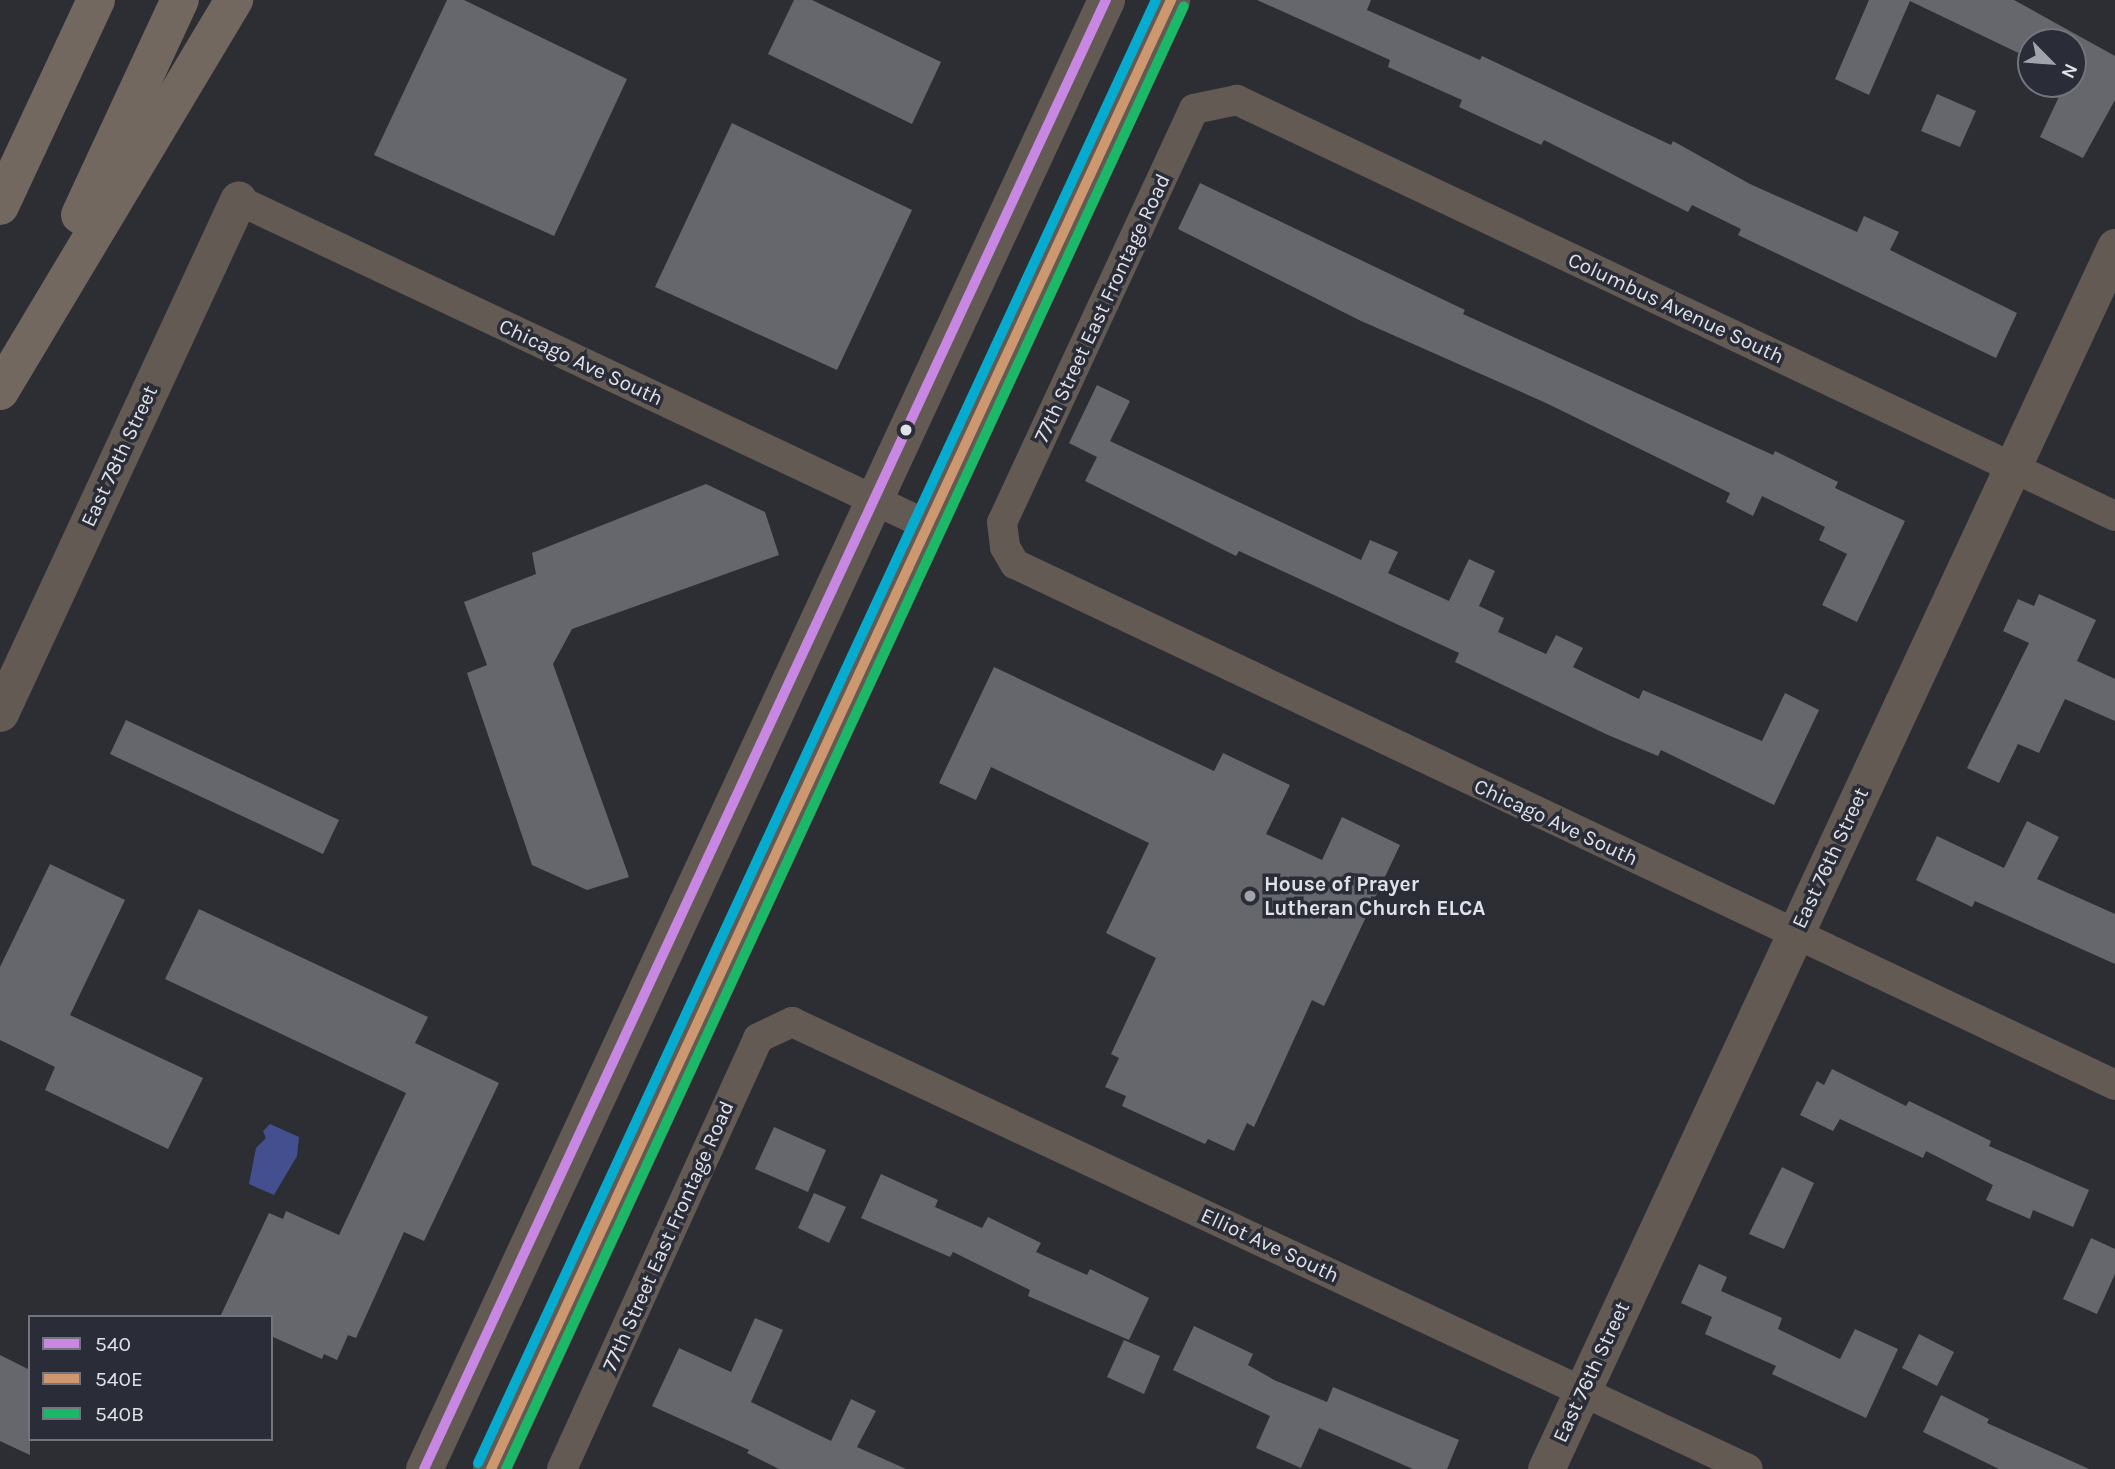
<!DOCTYPE html>
<style>
body{margin:0}
#map{position:relative;width:2115px;height:1469px;overflow:hidden;background:#2d2e34;font-family:Karla,sans-serif}
div>[style]{position:absolute}
.water>*{inset:0;background:#444f8f}
.building>*{inset:0;background:#66676c}
.minor>*{height:30px;margin:-15px;padding:0 15px;transform-origin:15px;border-radius:15px;background:#635a54}
.tertiary>*{height:37px;margin:-18.5px;padding:0 18.5px;transform-origin:18.5px;border-radius:18.5px;background:#635a54}
.motorway>*{height:38px;margin:-19px;padding:0 19px;transform-origin:19px;border-radius:19px;background:#73685f}
.bus-1>*{height:10px;margin:-5px;padding:0 5px;transform-origin:5px;border-radius:5px;background:#c787e3}
.bus-2>*{height:10px;margin:-5px;padding:0 5px;transform-origin:5px;border-radius:5px;background:#cd976f}
.bus-3>*{height:10px;margin:-5px;padding:0 5px;transform-origin:5px;border-radius:5px;background:#1ab867}
.bus-4>*{height:10px;margin:-5px;padding:0 5px;transform-origin:5px;border-radius:5px;background:#06acd0}
.dots>*{width:19px;height:19px;translate:-50% -50%;box-sizing:border-box;border:4px solid #2a2d37;border-radius:50%}
span{translate:-50% -50%;white-space:nowrap;text-align:center;line-height:1.15;-webkit-text-stroke:7px #2a2d37;paint-order:stroke}
.street-label{font-size:21px;color:#e0e2e9}
.poi-label{font-size:21px;color:#e0e2e9;font-weight:700}
.left{translate:0 -50%;text-align:left}
.legend{position:absolute;left:28px;top:1315px;width:245px;height:126px;box-sizing:border-box;background:#2a2d37;border:2px solid #73757e;margin:0;padding:9px 12px;list-style:none;font-size:21px;color:#e0e2e9}
.legend li{display:flex;align-items:center;gap:14px;height:35px}
.legend b{width:35px;border:2px solid #73757e}
.north{position:absolute;left:2017px;top:28px;width:70px;height:70px;box-sizing:border-box;background:#2a2d37;border:2px solid #73757e;border-radius:50%;rotate:115deg;font-size:19px;font-weight:700;line-height:28px;text-align:center;color:#e0e2e9}
.north::after{content:'';display:block;margin:auto;width:24px;height:32px;background:#a1a3aa;clip-path:polygon(50% 0,100% 100%,50% 72%,0 100%)}
</style>
<div id="map">
<div class="water">
<i style="clip-path:polygon(270px 1124px,299px 1137px,297px 1156px,274px 1195px,249px 1184px,256px 1148px,266px 1138px,263px 1131px)"></i>
</div>
<div class="building">
<i style="clip-path:polygon(447px 0,464px 0,627px 79px,554px 236px,374px 155px)"></i>
<i style="clip-path:polygon(794px 0,812px 0,941px 62px,912px 124px,768px 54px)"></i>
<i style="clip-path:polygon(1257px 0,1371px 0,1367px 10px,1480px 60px,1482px 56px,1671px 145px,1673px 141px,1750px 184px,1857px 232px,1864px 216px,1899px 232px,1890px 250px,2017px 313px,1996px 358px,1738px 235px,1741px 229px,1692px 205px,1688px 212px,1544px 140px,1541px 145px,1459px 107px,1462px 100px,1388px 67px,1390px 60px)"></i>
<i style="clip-path:polygon(1869px 0,2014px 0,2115px 56px,2115px 100px,2083px 158px,2040px 137px,2065px 84px,2081px 84px,2073px 80px,2073px 42px,2031px 42px,2031px 59px,1910px 1px,1869px 95px,1835px 79px)"></i>
<i style="clip-path:polygon(1937px 94px,1976px 111px,1960px 147px,1921px 131px)"></i>
<i style="clip-path:polygon(732px 123px,912px 210px,837px 370px,655px 287px)"></i>
<i style="clip-path:polygon(1200px 183px,1465px 310px,1463px 314px,1773px 455px,1775px 451px,1838px 482px,1835px 488px,1905px 521px,1857px 622px,1822px 605px,1847px 554px,1819px 540px,1825px 527px,1762px 496px,1753px 516px,1726px 502px,1730px 493px,1546px 403px,1359px 320px,1178px 229px)"></i>
<i style="clip-path:polygon(1097px 385px,1130px 401px,1110px 441px,1361px 560px,1370px 540px,1398px 552px,1388px 573px,1449px 601px,1469px 559px,1495px 571px,1479px 606px,1504px 618px,1498px 632px,1546px 654px,1556px 635px,1583px 648px,1573px 667px,1639px 699px,1643px 690px,1762px 741px,1785px 693px,1819px 710px,1774px 805px,1661px 750px,1658px 756px,1608px 735px,1455px 662px,1459px 653px,1239px 551px,1236px 556px,1085px 481px,1097px 457px,1069px 443px)"></i>
<i style="clip-path:polygon(706px 484px,765px 512px,779px 555px,572px 629px,553px 664px,629px 877px,587px 890px,532px 865px,467px 673px,487px 665px,464px 602px,536px 574px,532px 553px)"></i>
<i style="clip-path:polygon(2039px 594px,2096px 620px,2077px 661px,2115px 679px,2115px 721px,2065px 699px,2039px 753px,2018px 744px,1999px 783px,1967px 768px,2029px 643px,2003px 631px,2018px 599px,2034px 606px)"></i>
<i style="clip-path:polygon(994px 667px,1214px 771px,1223px 753px,1290px 785px,1266px 834px,1322px 860px,1342px 817px,1400px 845px,1324px 1006px,1312px 1000px,1254px 1127px,1247px 1123px,1234px 1151px,1208px 1139px,1205px 1144px,1122px 1106px,1126px 1096px,1105px 1087px,1119px 1058px,1111px 1054px,1156px 958px,1106px 933px,1149px 843px,991px 767px,976px 800px,939px 783px)"></i>
<i style="clip-path:polygon(126px 720px,339px 820px,323px 854px,110px 754px)"></i>
<i style="clip-path:polygon(2027px 821px,2059px 837px,2037px 879px,2115px 914px,2115px 964px,1975px 901px,1972px 907px,1916px 880px,1937px 836px,2004px 868px)"></i>
<i style="clip-path:polygon(50px 864px,125px 900px,70px 1015px,203px 1078px,168px 1149px,45px 1090px,55px 1067px,0 1040px,0 967px)"></i>
<i style="clip-path:polygon(199px 909px,428px 1017px,415px 1043px,499px 1083px,424px 1241px,404px 1232px,356px 1338px,348px 1335px,337px 1360px,324px 1354px,322px 1359px,271px 1336px,271px 1317px,220px 1317px,269px 1213px,283px 1219px,286px 1211px,339px 1235px,406px 1093px,165px 979px)"></i>
<i style="clip-path:polygon(1832px 1069px,1906px 1106px,1909px 1101px,1991px 1141px,1989px 1146px,2089px 1190px,2073px 1227px,2033px 1210px,2030px 1219px,1986px 1200px,1993px 1185px,1926px 1151px,1923px 1158px,1840px 1119px,1833px 1131px,1800px 1115px,1817px 1081px,1824px 1085px)"></i>
<i style="clip-path:polygon(774px 1127px,826px 1150px,808px 1192px,755px 1169px)"></i>
<i style="clip-path:polygon(1782px 1167px,1814px 1183px,1784px 1249px,1749px 1234px)"></i>
<i style="clip-path:polygon(881px 1174px,938px 1200px,935px 1207px,982px 1228px,988px 1217px,1041px 1243px,1036px 1252px,1087px 1275px,1090px 1269px,1149px 1298px,1129px 1340px,1028px 1296px,1030px 1290px,953px 1252px,950px 1257px,861px 1218px)"></i>
<i style="clip-path:polygon(814px 1193px,846px 1207px,829px 1243px,798px 1228px)"></i>
<i style="clip-path:polygon(2091px 1238px,2115px 1249px,2115px 1274px,2097px 1314px,2063px 1299px)"></i>
<i style="clip-path:polygon(1699px 1264px,1727px 1277px,1721px 1291px,1782px 1318px,1778px 1329px,1840px 1359px,1855px 1329px,1898px 1349px,1866px 1418px,1772px 1374px,1776px 1366px,1705px 1334px,1712px 1317px,1681px 1303px)"></i>
<i style="clip-path:polygon(755px 1318px,783px 1330px,751px 1402px,831px 1441px,851px 1399px,876px 1411px,857px 1447px,906px 1469px,779px 1469px,747px 1453px,749px 1450px,652px 1406px,679px 1348px,731px 1372px)"></i>
<i style="clip-path:polygon(1194px 1326px,1253px 1354px,1248px 1365px,1274px 1380px,1327px 1402px,1333px 1387px,1459px 1440px,1447px 1469px,1413px 1469px,1319px 1428px,1301px 1468px,1256px 1448px,1270px 1416px,1173px 1370px)"></i>
<i style="clip-path:polygon(1919px 1334px,1954px 1352px,1937px 1386px,1902px 1368px)"></i>
<i style="clip-path:polygon(1124px 1340px,1160px 1356px,1144px 1394px,1107px 1377px)"></i>
<i style="clip-path:polygon(0 1355px,30px 1370px,30px 1455px,0 1441px)"></i>
<i style="clip-path:polygon(1941px 1395px,1989px 1419px,1987px 1423px,2089px 1469px,1999px 1469px,1923px 1432px)"></i>
</div>
<div class="minor">
<i style="left:238px;top:200px;width:760px;rotate:25.25deg"></i>
<i style="left:2115px;top:516px;width:972px;rotate:-154.65deg"></i>
<i style="left:1237px;top:100px;width:44px;rotate:168.2deg"></i>
<i style="left:1194px;top:109px;width:455px;rotate:114.9deg"></i>
<i style="left:1002px;top:522px;width:25px;rotate:83deg"></i>
<i style="left:1005px;top:547px;width:20px;rotate:60deg"></i>
<i style="left:1015px;top:564px;width:1217px;rotate:25.34deg"></i>
<i style="left:562px;top:1469px;width:473px;rotate:-65.5deg"></i>
<i style="left:758px;top:1038px;width:38px;rotate:-25deg"></i>
<i style="left:792px;top:1022px;width:1055px;rotate:25.06deg"></i>
</div>
<div class="tertiary">
<i style="left:0;top:713px;width:566px;rotate:-65.11deg"></i>
<i style="left:424px;top:1469px;width:1620px;rotate:-65.1deg"></i>
<i style="left:491px;top:1469px;width:1619px;rotate:-65.16deg"></i>
<i style="left:1546px;top:1469px;width:1348px;rotate:-65.03deg"></i>
</div>
<div class="motorway">
<i style="left:0;top:206px;width:227px;rotate:-65deg"></i>
<i style="left:80px;top:215px;width:237px;rotate:-65.1deg"></i>
<i style="left:0;top:391px;width:456px;rotate:-59.1deg"></i>
</div>
<div class="bus-1">
<i style="left:424px;top:1469px;width:1620px;rotate:-65.1deg"></i>
</div>
<div class="bus-2">
<i style="left:491px;top:1469px;width:1619px;rotate:-65.16deg"></i>
</div>
<div class="bus-3">
<i style="left:506px;top:1469px;width:1612px;rotate:-65.14deg"></i>
</div>
<div class="bus-4">
<i style="left:478px;top:1463px;width:1612px;rotate:-65.14deg"></i>
</div>
<div class="dots">
<i style="left:906px;top:430px;background:#e0e2e9"></i>
<i style="left:1250px;top:896px;background:#a1a3aa"></i>
</div>
<div class="street-label">
<span style="left:1102px;top:308px;rotate:-65deg">77th Street East Frontage Road</span>
<span style="left:1676px;top:308px;rotate:25deg">Columbus Avenue South</span>
<span style="left:581px;top:362px;rotate:25deg">Chicago Ave South</span>
<span style="left:119px;top:456px;rotate:-65deg">East 78th Street</span>
<span style="left:1556px;top:822px;rotate:25deg">Chicago Ave South</span>
<span style="left:1830px;top:858px;rotate:-65deg">East 76th Street</span>
<span style="left:668px;top:1236px;rotate:-66deg">77th Street East Frontage Road</span>
<span style="left:1270px;top:1245px;rotate:25deg">Elliot Ave South</span>
<span style="left:1591px;top:1372px;rotate:-65deg">East 76th Street</span>
</div>
<div class="poi-label">
<span class="left" style="left:1264px;top:896px">House of Prayer<br>Lutheran Church ELCA</span>
</div>
<ul class="legend">
<li><b style="height:9px;background:#c787e3"></b>540</li>
<li><b style="height:9px;background:#cd976f"></b>540E</li>
<li><b style="height:9px;background:#1ab867"></b>540B</li>
</ul>
<div class="north">N</div>
</div>
